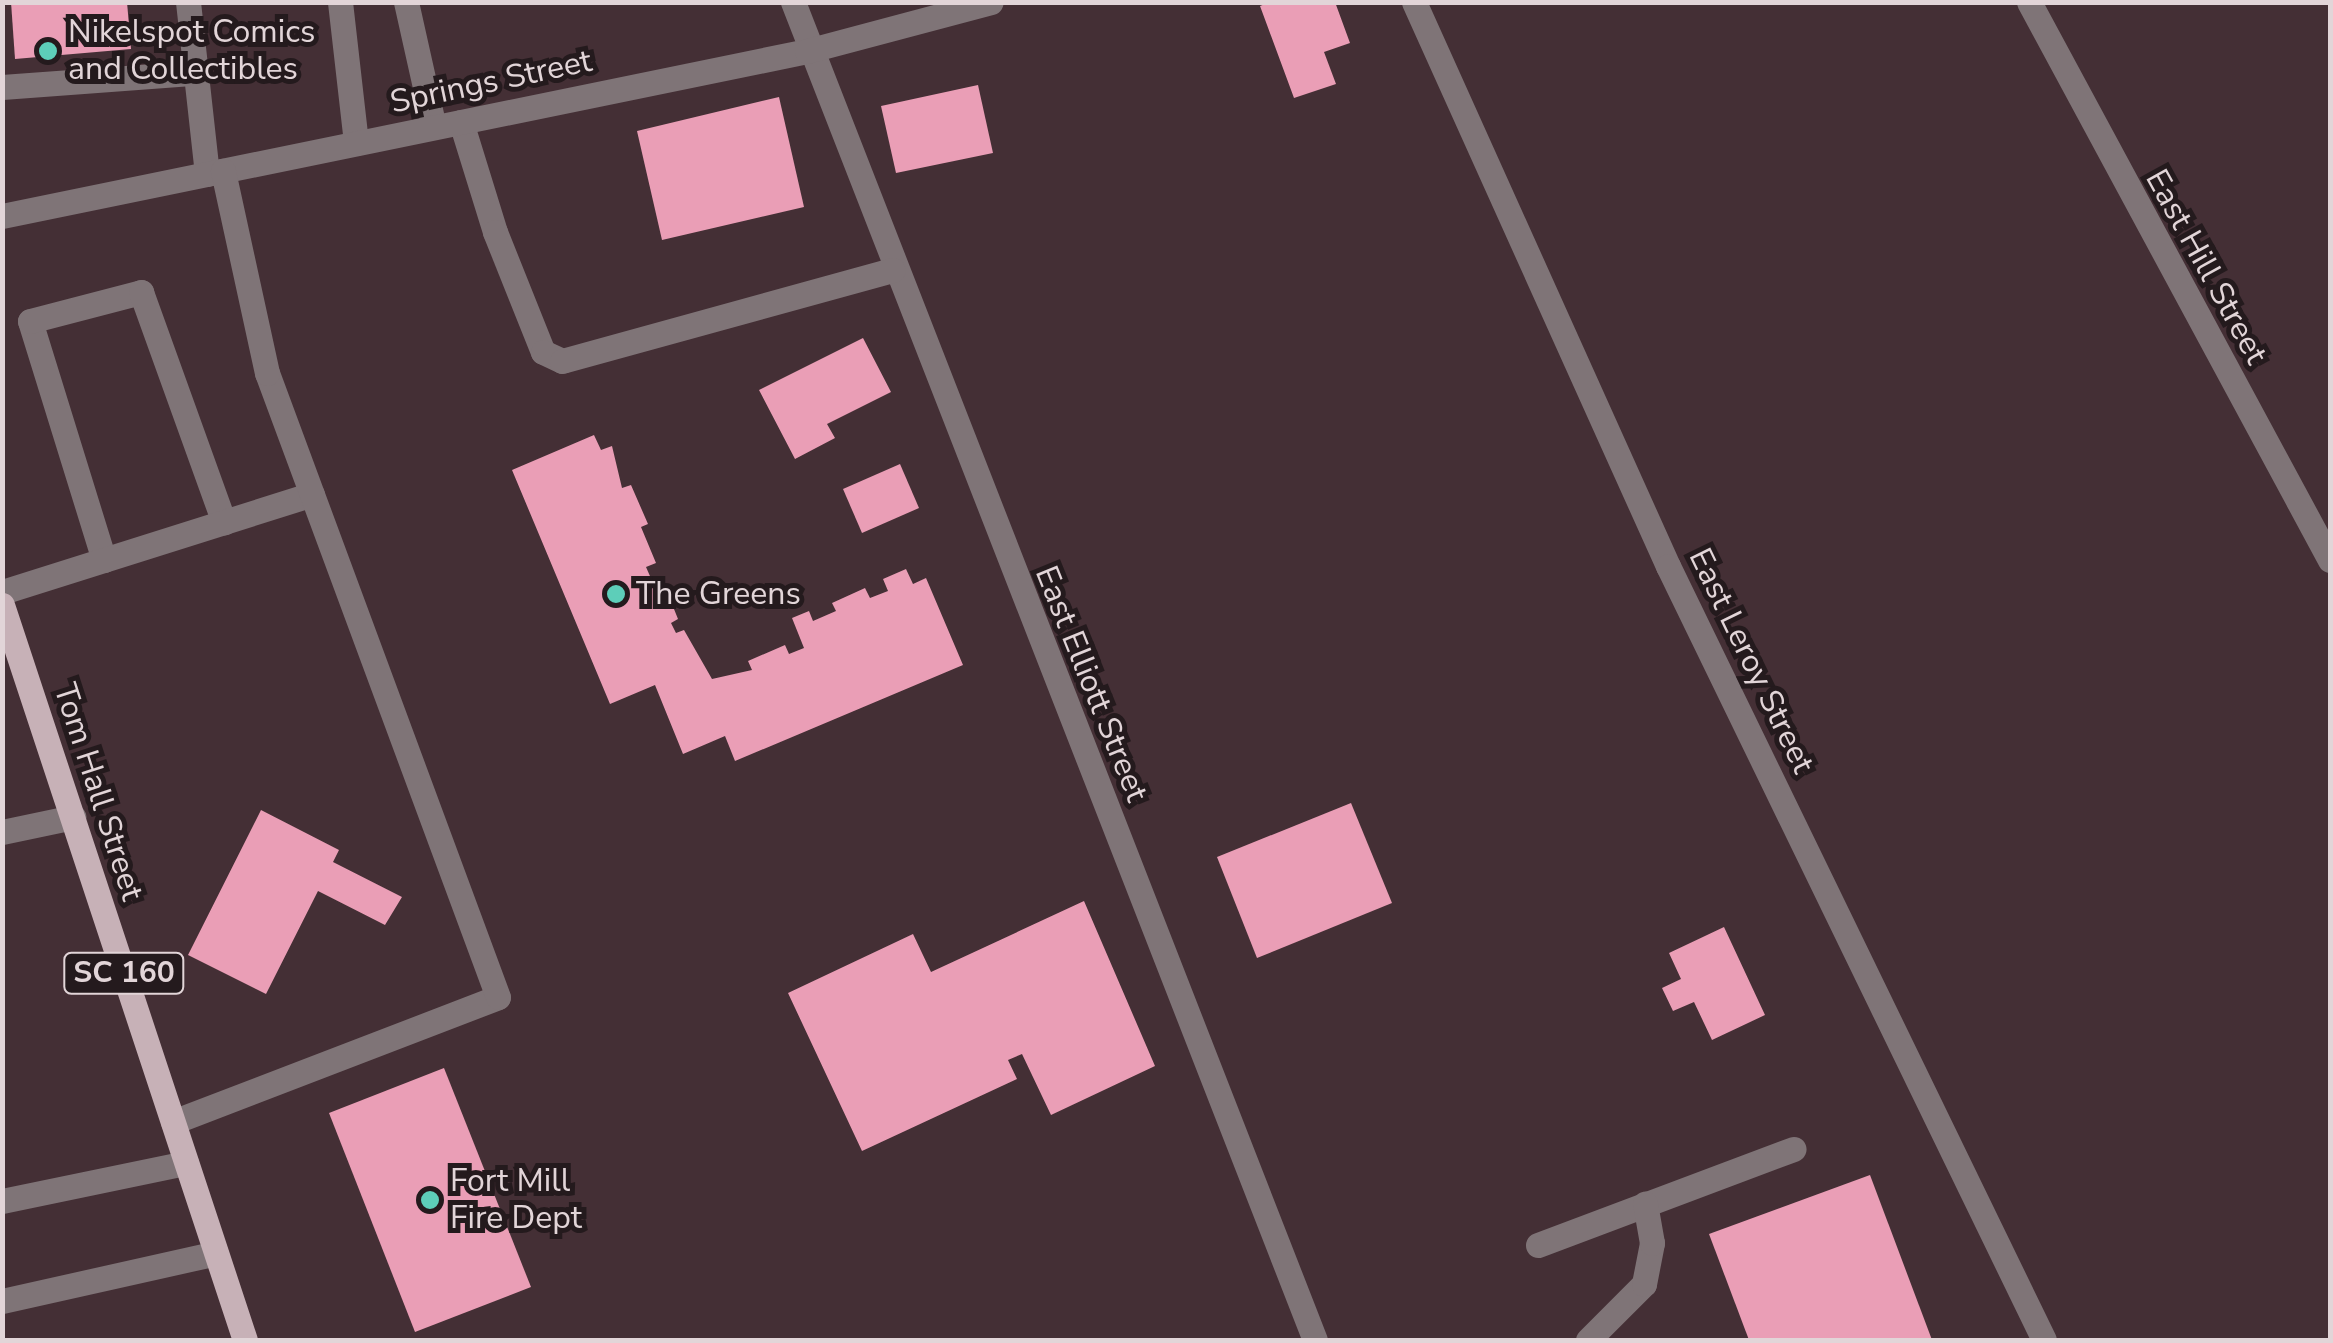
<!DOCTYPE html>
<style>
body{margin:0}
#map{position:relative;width:2333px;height:1343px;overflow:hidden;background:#442f35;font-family:"Nunito Sans",sans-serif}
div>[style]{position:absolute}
.building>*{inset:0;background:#ea9eb6}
.minor>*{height:25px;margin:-12.5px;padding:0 12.5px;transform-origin:12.5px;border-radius:12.5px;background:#7f7477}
.major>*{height:25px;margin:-12.5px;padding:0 12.5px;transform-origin:12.5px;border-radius:12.5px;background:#c7b1b7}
.dots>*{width:28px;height:28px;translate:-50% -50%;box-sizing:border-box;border:5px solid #241a1d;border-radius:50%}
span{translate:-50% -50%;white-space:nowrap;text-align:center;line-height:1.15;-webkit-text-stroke:10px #241a1d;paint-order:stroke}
.shield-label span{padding:2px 8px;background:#241a1d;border:2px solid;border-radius:8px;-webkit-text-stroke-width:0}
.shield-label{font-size:30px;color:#e2d5d8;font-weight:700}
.poi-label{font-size:32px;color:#e2d5d8}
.left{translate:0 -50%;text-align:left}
.street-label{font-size:32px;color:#e2d5d8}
.frame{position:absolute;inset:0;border:5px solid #e2d5d8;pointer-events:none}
</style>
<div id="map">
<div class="building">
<i style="clip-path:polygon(11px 2px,127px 2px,131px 49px,15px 59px)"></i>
<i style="clip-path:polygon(1270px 2px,1335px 2px,1350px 43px,1324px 52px,1336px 84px,1294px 98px,1260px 6px)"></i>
<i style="clip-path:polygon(978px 85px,993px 153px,896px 173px,881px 106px)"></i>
<i style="clip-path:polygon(779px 97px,804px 207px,662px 240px,637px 131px)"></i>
<i style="clip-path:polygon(863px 338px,891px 392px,827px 424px,835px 438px,795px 459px,759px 390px)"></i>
<i style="clip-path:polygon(594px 435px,601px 450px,612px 446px,622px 488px,631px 485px,648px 524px,641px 527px,656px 563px,646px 567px,653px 583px,662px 579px,678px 619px,671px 623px,676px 633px,684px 630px,712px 679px,752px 670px,748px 661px,785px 645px,789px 654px,804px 648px,792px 618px,809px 611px,813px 621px,836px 611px,832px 603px,865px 588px,870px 598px,888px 591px,883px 579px,906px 569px,913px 584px,926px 578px,963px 665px,735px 761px,725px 736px,683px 754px,655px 685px,610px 704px,512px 470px)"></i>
<i style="clip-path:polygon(900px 464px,919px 508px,862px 533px,843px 489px)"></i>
<i style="clip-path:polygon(1351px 803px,1392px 903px,1257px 958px,1217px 857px)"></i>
<i style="clip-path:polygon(261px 810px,339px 850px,333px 862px,402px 897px,385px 925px,318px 891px,266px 994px,188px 955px)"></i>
<i style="clip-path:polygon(1084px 901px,1155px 1066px,1051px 1115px,1022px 1054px,1008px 1060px,1017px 1079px,862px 1151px,788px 993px,913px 934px,931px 972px)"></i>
<i style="clip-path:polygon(1724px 927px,1765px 1015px,1712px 1040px,1694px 1002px,1673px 1011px,1662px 988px,1681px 979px,1669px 953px)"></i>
<i style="clip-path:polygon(444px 1068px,531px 1287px,415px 1332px,329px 1113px)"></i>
<i style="clip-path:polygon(1870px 1175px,1932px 1340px,1749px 1340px,1709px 1234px)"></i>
</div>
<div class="minor">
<i style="left:188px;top:2px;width:173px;rotate:83.7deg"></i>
<i style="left:340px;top:2px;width:142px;rotate:83.5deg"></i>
<i style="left:406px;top:2px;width:128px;rotate:77.4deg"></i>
<i style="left:793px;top:2px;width:1436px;rotate:68.69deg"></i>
<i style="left:1414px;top:2px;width:619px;rotate:65.76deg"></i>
<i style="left:1668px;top:566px;width:860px;rotate:64.09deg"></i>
<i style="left:2029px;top:2px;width:634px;rotate:61.66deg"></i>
<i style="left:2px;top:87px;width:193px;rotate:-4.2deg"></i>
<i style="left:461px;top:122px;width:115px;rotate:72.8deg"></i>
<i style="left:495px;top:232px;width:129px;rotate:68.2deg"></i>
<i style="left:543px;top:352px;width:21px;rotate:25deg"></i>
<i style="left:562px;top:361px;width:343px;rotate:-15.4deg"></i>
<i style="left:2px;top:216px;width:822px;rotate:-11.58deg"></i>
<i style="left:807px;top:51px;width:190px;rotate:-14.9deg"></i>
<i style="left:104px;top:560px;width:250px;rotate:-107.2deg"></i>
<i style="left:30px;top:321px;width:115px;rotate:-14.6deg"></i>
<i style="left:141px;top:292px;width:245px;rotate:70.2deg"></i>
<i style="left:2px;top:592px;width:325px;rotate:-17.5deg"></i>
<i style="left:2px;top:832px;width:73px;rotate:-11.9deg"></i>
<i style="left:173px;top:1122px;width:348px;rotate:-21deg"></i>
<i style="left:498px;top:997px;width:665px;rotate:-110.31deg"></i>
<i style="left:267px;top:373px;width:207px;rotate:-102.3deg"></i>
<i style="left:2px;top:1201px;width:188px;rotate:-11.7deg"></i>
<i style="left:1538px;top:1245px;width:273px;rotate:-20.6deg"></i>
<i style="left:2px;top:1301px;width:219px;rotate:-12.6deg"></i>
<i style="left:1588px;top:1340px;width:79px;rotate:-45deg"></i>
<i style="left:1644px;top:1284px;width:42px;rotate:-79deg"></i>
<i style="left:1652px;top:1243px;width:40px;rotate:-100deg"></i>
</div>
<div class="major">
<i style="left:2px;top:605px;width:774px;rotate:71.71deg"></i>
</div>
<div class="dots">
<i style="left:48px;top:51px;background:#5dceb9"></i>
<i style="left:616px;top:594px;background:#5dceb9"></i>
<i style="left:430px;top:1200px;background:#5dceb9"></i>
</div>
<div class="shield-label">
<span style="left:124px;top:973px">SC 160</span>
</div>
<div class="poi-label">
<span class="left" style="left:68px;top:51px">Nikelspot Comics<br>and Collectibles</span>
<span class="left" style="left:636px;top:594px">The Greens</span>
<span class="left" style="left:450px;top:1200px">Fort Mill<br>Fire Dept</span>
</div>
<div class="street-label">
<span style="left:491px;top:82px;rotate:-12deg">Springs Street</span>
<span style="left:2206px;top:267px;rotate:61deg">East Hill Street</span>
<span style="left:1751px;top:661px;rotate:64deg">East Leroy Street</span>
<span style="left:1091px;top:684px;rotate:68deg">East Elliott Street</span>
<span style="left:98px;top:792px;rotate:72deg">Tom Hall Street</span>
</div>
<div class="frame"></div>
</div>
